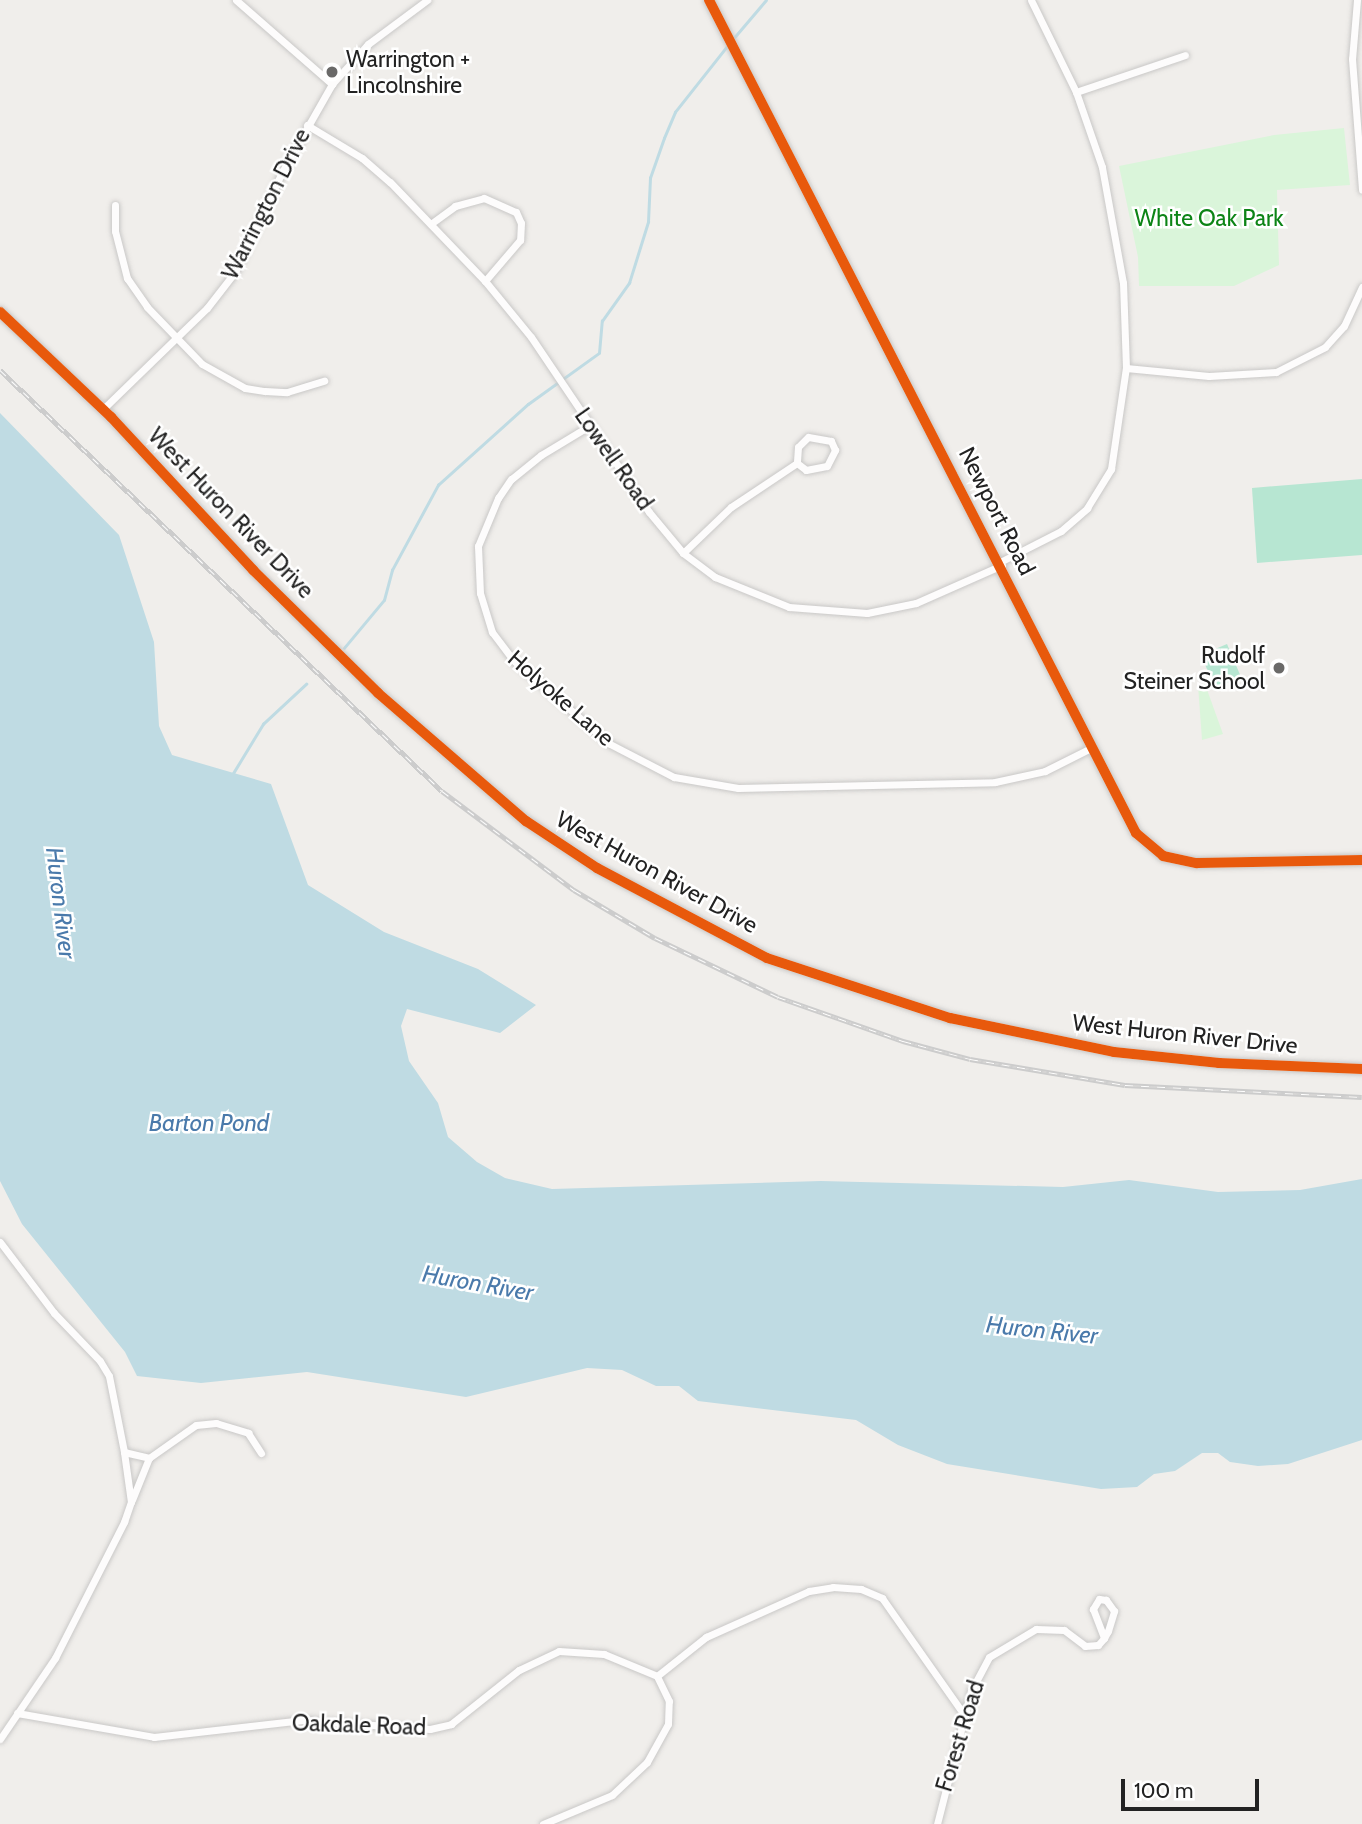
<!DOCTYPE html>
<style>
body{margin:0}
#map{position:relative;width:1362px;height:1824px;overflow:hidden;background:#f0eeeb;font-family:Cabin,sans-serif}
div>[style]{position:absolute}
.park>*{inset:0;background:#daf5da}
.pitch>*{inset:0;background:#b7e6d2}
.water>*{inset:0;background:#bfdbe3}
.stream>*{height:2.5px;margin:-1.25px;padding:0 1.25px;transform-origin:1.25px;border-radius:1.25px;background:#bfdbe3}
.roads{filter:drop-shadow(0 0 2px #c9c8c7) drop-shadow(0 0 2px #c9c8c7)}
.street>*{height:7px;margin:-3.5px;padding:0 3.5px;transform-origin:3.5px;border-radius:3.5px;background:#fdfcfc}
.secondary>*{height:10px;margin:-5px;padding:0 5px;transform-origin:5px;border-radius:5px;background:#f4f4ed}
.rail>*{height:5px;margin-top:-2.5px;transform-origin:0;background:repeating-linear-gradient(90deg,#fff 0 8px,#ccc 0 16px);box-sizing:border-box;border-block:2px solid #ccc}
.cycleway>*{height:10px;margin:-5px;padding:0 5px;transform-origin:5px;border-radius:5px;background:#e8590c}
.dots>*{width:19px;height:19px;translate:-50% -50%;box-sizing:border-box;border:4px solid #fff;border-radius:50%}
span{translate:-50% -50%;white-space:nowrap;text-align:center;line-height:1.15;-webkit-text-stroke:5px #fff;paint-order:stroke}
.poi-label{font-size:23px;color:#222}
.left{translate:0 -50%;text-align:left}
.right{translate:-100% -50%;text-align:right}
.street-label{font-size:23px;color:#222}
.park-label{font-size:23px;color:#0c8416}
.water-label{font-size:24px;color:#4a7aab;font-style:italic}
.scale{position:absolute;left:1121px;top:1779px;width:138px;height:32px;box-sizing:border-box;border:4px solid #222;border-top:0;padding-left:9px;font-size:21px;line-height:24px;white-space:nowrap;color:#222;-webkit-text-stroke:5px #fff;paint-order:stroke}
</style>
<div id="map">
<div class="park">
<i style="clip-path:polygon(1344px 128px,1350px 185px,1277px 190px,1279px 265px,1234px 286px,1139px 286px,1138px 257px,1119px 166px,1274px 135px)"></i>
<i style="clip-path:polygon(1205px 684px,1223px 734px,1202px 740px,1198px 685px)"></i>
</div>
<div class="pitch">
<i style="clip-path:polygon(1362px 479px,1362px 555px,1257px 563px,1252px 488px)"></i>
<i style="clip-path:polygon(1227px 644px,1241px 677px,1215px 688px,1201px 655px)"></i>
</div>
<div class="water">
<i style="clip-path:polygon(0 413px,119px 535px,154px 642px,159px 726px,172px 755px,271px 784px,308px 885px,384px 932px,478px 969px,536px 1005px,500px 1033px,407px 1009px,401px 1026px,409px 1061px,438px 1103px,448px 1137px,477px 1162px,505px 1178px,552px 1189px,821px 1181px,1063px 1187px,1129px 1180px,1218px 1192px,1300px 1190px,1362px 1179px,1362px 1440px,1288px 1464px,1258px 1466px,1230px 1462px,1218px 1453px,1202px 1453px,1175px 1471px,1154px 1474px,1137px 1487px,1101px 1489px,947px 1464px,898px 1445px,856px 1420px,698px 1401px,679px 1386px,656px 1386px,622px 1370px,587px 1368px,466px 1397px,307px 1372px,201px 1383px,137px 1376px,125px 1352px,22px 1224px,0 1181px)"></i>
</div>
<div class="stream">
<i style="left:732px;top:40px;width:52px;rotate:-49.6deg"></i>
<i style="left:344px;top:648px;width:62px;rotate:-50.2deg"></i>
<i style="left:384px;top:600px;width:31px;rotate:-75deg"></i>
<i style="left:392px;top:570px;width:97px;rotate:-61.6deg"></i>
<i style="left:438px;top:485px;width:121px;rotate:-42deg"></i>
<i style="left:528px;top:404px;width:87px;rotate:-35.7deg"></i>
<i style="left:599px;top:353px;width:32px;rotate:-85deg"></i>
<i style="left:602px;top:321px;width:47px;rotate:-54.6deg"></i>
<i style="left:629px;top:283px;width:64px;rotate:-72.7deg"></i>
<i style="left:648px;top:222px;width:44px;rotate:-87.4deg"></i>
<i style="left:650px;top:178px;width:42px;rotate:-70.7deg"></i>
<i style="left:664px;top:138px;width:28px;rotate:-67deg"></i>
<i style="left:675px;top:112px;width:85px;rotate:-51.7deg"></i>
<i style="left:232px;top:775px;width:60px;rotate:-58.7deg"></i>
<i style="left:263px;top:724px;width:59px;rotate:-42.9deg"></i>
</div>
<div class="roads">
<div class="street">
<i style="left:236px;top:0;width:128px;rotate:41.2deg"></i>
<i style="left:1357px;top:0;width:59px;rotate:94.8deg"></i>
<i style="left:1352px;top:59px;width:131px;rotate:85.6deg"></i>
<i style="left:1076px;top:92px;width:115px;rotate:-18.7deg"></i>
<i style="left:307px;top:125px;width:64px;rotate:31deg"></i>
<i style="left:362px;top:158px;width:37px;rotate:41deg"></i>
<i style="left:390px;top:182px;width:137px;rotate:46.2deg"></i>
<i style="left:485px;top:281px;width:72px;rotate:50.6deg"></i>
<i style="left:531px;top:337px;width:211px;rotate:56deg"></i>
<i style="left:649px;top:512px;width:53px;rotate:50.3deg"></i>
<i style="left:683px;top:553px;width:40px;rotate:37deg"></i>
<i style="left:715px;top:577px;width:80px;rotate:22.1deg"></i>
<i style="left:789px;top:607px;width:78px;rotate:4.4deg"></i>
<i style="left:867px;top:613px;width:50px;rotate:-11.5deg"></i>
<i style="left:916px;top:603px;width:94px;rotate:-23.8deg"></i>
<i style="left:115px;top:205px;width:26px;rotate:90deg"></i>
<i style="left:115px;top:231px;width:49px;rotate:75.7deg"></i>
<i style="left:127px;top:278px;width:35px;rotate:55deg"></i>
<i style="left:147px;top:307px;width:79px;rotate:46deg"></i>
<i style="left:202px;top:364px;width:49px;rotate:29.2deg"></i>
<i style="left:245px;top:388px;width:20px;rotate:9deg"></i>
<i style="left:265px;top:391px;width:22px;rotate:3deg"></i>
<i style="left:287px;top:392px;width:39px;rotate:-17deg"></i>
<i style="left:432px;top:223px;width:29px;rotate:-36deg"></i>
<i style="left:455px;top:206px;width:30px;rotate:-15deg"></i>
<i style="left:484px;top:198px;width:35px;rotate:24deg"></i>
<i style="left:516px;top:212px;width:12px;rotate:66deg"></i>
<i style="left:521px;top:223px;width:17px;rotate:93deg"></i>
<i style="left:520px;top:240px;width:54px;rotate:130.5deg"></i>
<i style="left:1126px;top:368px;width:83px;rotate:5.5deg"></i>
<i style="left:1209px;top:376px;width:67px;rotate:-3.4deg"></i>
<i style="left:1276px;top:372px;width:55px;rotate:-27deg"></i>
<i style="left:1325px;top:347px;width:28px;rotate:-48deg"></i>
<i style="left:1344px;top:326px;width:43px;rotate:-65.2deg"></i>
<i style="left:103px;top:409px;width:145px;rotate:-44.2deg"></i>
<i style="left:207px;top:308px;width:46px;rotate:-52.1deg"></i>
<i style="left:235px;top:272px;width:110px;rotate:-64.8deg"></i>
<i style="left:282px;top:172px;width:101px;rotate:-60.4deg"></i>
<i style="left:332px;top:84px;width:54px;rotate:-48deg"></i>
<i style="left:368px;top:44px;width:74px;rotate:-36.7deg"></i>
<i style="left:589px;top:426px;width:56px;rotate:148.9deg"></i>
<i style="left:541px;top:455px;width:38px;rotate:141deg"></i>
<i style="left:511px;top:479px;width:23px;rotate:124deg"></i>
<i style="left:498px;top:498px;width:52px;rotate:112.6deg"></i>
<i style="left:478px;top:546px;width:47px;rotate:87.6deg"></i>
<i style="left:480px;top:593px;width:41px;rotate:72.9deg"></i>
<i style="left:492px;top:632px;width:35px;rotate:53deg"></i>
<i style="left:513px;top:660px;width:128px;rotate:40.9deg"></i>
<i style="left:610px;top:744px;width:72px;rotate:27.3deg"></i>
<i style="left:674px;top:777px;width:65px;rotate:9.8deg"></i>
<i style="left:738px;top:788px;width:257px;rotate:-1.3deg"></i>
<i style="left:995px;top:782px;width:51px;rotate:-12.4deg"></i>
<i style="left:1045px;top:771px;width:51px;rotate:-26.6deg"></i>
<i style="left:683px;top:553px;width:66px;rotate:-43.8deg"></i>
<i style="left:731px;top:507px;width:79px;rotate:-33.7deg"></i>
<i style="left:797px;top:463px;width:11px;rotate:38deg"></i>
<i style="left:806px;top:470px;width:21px;rotate:-11deg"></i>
<i style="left:827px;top:466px;width:18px;rotate:-63deg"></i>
<i style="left:835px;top:450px;width:10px;rotate:-114deg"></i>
<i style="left:831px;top:441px;width:23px;rotate:-170deg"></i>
<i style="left:808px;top:437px;width:14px;rotate:135deg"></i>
<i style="left:798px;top:447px;width:16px;rotate:94deg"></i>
<i style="left:1000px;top:562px;width:68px;rotate:-26.9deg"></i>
<i style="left:1061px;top:531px;width:35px;rotate:-41deg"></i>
<i style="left:1087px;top:508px;width:46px;rotate:-58.4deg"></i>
<i style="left:1111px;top:469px;width:102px;rotate:-81.6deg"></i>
<i style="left:1126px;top:368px;width:85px;rotate:-92deg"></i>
<i style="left:1123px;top:283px;width:118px;rotate:-100.3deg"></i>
<i style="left:1102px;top:167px;width:79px;rotate:-109.1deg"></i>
<i style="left:1076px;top:92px;width:102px;rotate:-116.1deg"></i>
<i style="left:0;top:1242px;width:89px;rotate:52.7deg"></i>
<i style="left:54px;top:1313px;width:66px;rotate:46.2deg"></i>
<i style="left:100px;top:1361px;width:17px;rotate:59deg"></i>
<i style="left:109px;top:1376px;width:77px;rotate:78.8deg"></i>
<i style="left:124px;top:1452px;width:26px;rotate:13deg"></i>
<i style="left:149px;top:1458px;width:57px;rotate:-35.1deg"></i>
<i style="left:196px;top:1425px;width:20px;rotate:-6deg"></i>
<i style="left:216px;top:1423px;width:34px;rotate:17deg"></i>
<i style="left:248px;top:1433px;width:24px;rotate:57deg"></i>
<i style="left:132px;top:1500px;width:45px;rotate:-68deg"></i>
<i style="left:17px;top:1713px;width:139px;rotate:9.9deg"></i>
<i style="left:154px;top:1737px;width:150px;rotate:-6.5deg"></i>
<i style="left:303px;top:1720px;width:127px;rotate:4.1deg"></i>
<i style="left:430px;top:1729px;width:22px;rotate:-13deg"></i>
<i style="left:451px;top:1724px;width:87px;rotate:-38.5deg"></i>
<i style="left:519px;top:1670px;width:44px;rotate:-25.4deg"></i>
<i style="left:559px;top:1651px;width:45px;rotate:3.8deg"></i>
<i style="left:604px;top:1654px;width:57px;rotate:22.5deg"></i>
<i style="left:657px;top:1676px;width:63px;rotate:-38.5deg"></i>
<i style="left:706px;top:1637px;width:113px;rotate:-24.1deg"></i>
<i style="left:809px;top:1591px;width:24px;rotate:-9deg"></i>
<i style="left:833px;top:1587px;width:28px;rotate:4deg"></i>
<i style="left:861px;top:1589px;width:23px;rotate:23deg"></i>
<i style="left:882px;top:1598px;width:144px;rotate:54.9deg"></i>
<i style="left:0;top:1739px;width:98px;rotate:-55.8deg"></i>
<i style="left:55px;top:1658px;width:153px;rotate:-63.1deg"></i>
<i style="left:124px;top:1522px;width:21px;rotate:-71deg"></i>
<i style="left:131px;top:1502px;width:50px;rotate:-98deg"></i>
<i style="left:543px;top:1824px;width:75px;rotate:-22.8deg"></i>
<i style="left:612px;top:1795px;width:48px;rotate:-43.3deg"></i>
<i style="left:647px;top:1762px;width:43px;rotate:-61.1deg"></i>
<i style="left:668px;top:1724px;width:23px;rotate:-88deg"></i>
<i style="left:669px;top:1701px;width:28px;rotate:-116deg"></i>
<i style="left:937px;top:1824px;width:137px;rotate:-75.7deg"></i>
<i style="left:971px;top:1691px;width:38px;rotate:-62deg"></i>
<i style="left:989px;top:1657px;width:55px;rotate:-30.8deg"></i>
<i style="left:1036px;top:1629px;width:28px;rotate:2deg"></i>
<i style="left:1064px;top:1630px;width:26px;rotate:37deg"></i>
<i style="left:1085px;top:1646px;width:13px;rotate:-4deg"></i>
<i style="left:1098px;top:1645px;width:9px;rotate:-49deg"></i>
<i style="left:1104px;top:1638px;width:8px;rotate:-60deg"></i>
<i style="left:1108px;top:1631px;width:21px;rotate:-73deg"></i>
<i style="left:1114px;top:1611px;width:14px;rotate:-126deg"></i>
<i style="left:1106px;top:1600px;width:7px;rotate:-172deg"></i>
<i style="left:1099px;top:1599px;width:12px;rotate:121deg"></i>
<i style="left:1093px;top:1609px;width:31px;rotate:69deg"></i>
</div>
<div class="secondary">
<i style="left:709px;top:0;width:936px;rotate:62.86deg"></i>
<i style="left:1136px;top:833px;width:35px;rotate:40deg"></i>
<i style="left:1163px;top:856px;width:35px;rotate:12deg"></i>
<i style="left:1197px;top:863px;width:165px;rotate:-1deg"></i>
<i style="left:0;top:312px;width:153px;rotate:43.4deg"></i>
<i style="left:111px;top:417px;width:209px;rotate:47.1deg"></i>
<i style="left:253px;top:570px;width:175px;rotate:44.5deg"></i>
<i style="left:378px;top:693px;width:196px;rotate:40.9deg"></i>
<i style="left:526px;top:821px;width:85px;rotate:33.5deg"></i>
<i style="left:597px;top:868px;width:192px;rotate:27.9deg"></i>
<i style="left:767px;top:958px;width:193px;rotate:18.2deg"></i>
<i style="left:950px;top:1018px;width:167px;rotate:11.7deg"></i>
<i style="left:1114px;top:1052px;width:106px;rotate:6deg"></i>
<i style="left:1219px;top:1063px;width:143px;rotate:2.4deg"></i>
</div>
</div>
<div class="rail">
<i style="left:0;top:370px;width:610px;rotate:43.61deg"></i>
<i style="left:442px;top:791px;width:165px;rotate:36.9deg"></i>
<i style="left:574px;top:890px;width:94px;rotate:30.7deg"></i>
<i style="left:655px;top:938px;width:136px;rotate:25.6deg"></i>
<i style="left:778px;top:997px;width:133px;rotate:19.4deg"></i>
<i style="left:903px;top:1041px;width:69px;rotate:15deg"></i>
<i style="left:970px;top:1059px;width:157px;rotate:9.5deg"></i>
<i style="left:1125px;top:1085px;width:237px;rotate:2.9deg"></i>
</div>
<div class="cycleway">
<i style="left:709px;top:0;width:936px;rotate:62.86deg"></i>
<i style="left:1136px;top:833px;width:35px;rotate:40deg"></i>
<i style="left:1163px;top:856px;width:35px;rotate:12deg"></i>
<i style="left:1197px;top:863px;width:165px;rotate:-1deg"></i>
<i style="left:0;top:312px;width:153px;rotate:43.4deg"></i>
<i style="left:111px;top:417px;width:209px;rotate:47.1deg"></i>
<i style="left:253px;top:570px;width:175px;rotate:44.5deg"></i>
<i style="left:378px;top:693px;width:196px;rotate:40.9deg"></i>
<i style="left:526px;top:821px;width:85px;rotate:33.5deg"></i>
<i style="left:597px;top:868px;width:192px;rotate:27.9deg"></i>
<i style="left:767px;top:958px;width:193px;rotate:18.2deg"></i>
<i style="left:950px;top:1018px;width:167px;rotate:11.7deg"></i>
<i style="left:1114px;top:1052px;width:106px;rotate:6deg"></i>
<i style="left:1219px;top:1063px;width:143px;rotate:2.4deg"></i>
</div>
<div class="dots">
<i style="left:332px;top:72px;background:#6a6968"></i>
<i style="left:1279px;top:668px;background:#6a6968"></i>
</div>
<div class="poi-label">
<span class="left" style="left:346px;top:72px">Warrington +<br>Lincolnshire</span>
<span class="right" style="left:1265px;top:668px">Rudolf<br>Steiner School</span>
</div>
<div class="street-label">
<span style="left:266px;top:204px;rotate:-63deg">Warrington Drive</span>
<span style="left:614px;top:459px;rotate:55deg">Lowell Road</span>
<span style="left:997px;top:511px;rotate:63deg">Newport Road</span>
<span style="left:231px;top:513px;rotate:46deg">West Huron River Drive</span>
<span style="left:561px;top:698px;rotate:41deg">Holyoke Lane</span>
<span style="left:657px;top:872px;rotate:29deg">West Huron River Drive</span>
<span style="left:1185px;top:1034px;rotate:6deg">West Huron River Drive</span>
<span style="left:359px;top:1725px;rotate:2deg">Oakdale Road</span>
<span style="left:960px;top:1736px;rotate:-73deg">Forest Road</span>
</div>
<div class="park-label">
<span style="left:1209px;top:218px">White Oak Park</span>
</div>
<div class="water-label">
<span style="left:61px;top:903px;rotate:83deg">Huron River</span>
<span style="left:209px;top:1123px">Barton Pond</span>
<span style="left:478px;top:1283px;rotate:10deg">Huron River</span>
<span style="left:1042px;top:1330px;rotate:6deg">Huron River</span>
</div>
<div class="scale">100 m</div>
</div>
